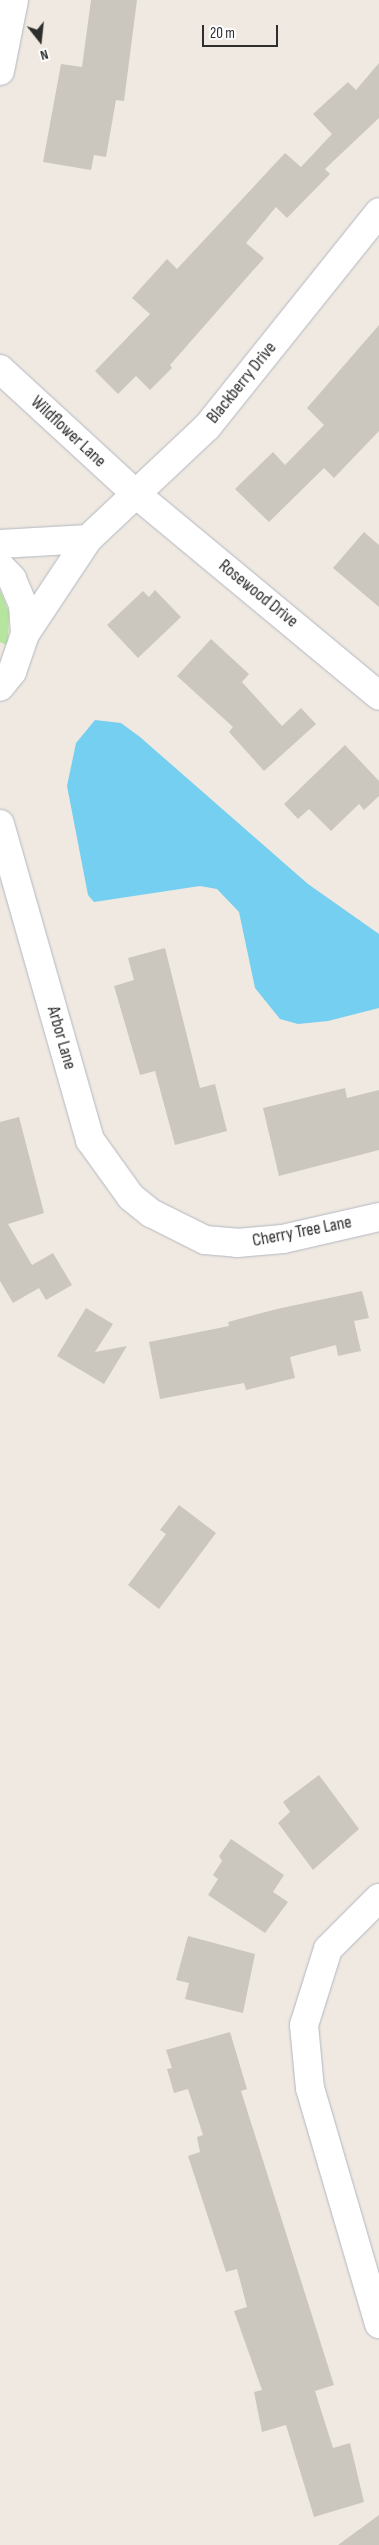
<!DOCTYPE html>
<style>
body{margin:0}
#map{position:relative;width:379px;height:2545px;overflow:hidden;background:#efe9e1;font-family:"Sofia Sans Condensed",sans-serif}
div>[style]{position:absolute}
.green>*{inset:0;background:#b6e59e}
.water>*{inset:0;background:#75cff0}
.building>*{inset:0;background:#cbc7bf}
.roads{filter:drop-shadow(0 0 1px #b4b7c1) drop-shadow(0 0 1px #b4b7c1)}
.minor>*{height:28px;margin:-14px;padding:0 14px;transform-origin:14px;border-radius:14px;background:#fff}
span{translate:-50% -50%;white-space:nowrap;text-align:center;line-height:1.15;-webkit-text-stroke:4px #fff;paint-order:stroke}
.street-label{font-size:18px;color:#2e2e2e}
.north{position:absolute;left:15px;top:15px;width:50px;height:50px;-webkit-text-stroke:4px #fff;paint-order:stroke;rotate:164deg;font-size:14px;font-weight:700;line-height:20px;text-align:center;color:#2e2e2e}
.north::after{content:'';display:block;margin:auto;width:18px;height:22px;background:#2e2e2e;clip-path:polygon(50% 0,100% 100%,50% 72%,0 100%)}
.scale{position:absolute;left:202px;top:25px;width:76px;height:22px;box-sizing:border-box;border:2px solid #2e2e2e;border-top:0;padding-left:6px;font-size:15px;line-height:18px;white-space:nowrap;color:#2e2e2e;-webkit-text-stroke:4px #fff;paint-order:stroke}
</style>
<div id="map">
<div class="green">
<i style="clip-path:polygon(0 590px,9px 612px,8px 646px,0 642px)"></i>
</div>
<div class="water">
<i style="clip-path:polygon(95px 720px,121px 723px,140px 737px,308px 884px,379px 934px,379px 1008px,328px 1021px,298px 1024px,280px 1019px,255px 988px,239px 912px,217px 889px,200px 886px,94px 902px,88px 895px,67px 786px,76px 743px)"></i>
</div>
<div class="building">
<i style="clip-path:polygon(91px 0,137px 0,124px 101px,116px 100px,106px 157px,94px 155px,91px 170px,43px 162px,61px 64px,82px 67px)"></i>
<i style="clip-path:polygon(379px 63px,379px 118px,325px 169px,330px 174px,287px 218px,276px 207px,246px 243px,264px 258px,170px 365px,172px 368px,150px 390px,136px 376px,118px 394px,95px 371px,150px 314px,132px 298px,167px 259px,177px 269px,285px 153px,301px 167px,332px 134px,313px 114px,348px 82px,356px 90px)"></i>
<i style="clip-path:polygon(379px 325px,379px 431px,334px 478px,324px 468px,269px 522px,235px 489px,273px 452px,285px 465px,324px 425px,307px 408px)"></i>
<i style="clip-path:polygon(364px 532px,379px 545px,379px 607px,333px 568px)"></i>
<i style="clip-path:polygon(155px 590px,181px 617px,138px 658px,107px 625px,143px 591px,149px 597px)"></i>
<i style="clip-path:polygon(211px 639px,249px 674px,242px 682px,282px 726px,301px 708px,316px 724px,264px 771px,229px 732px,233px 727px,177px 676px)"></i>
<i style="clip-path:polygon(345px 745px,379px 781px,379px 796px,364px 810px,359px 804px,331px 831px,309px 809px,298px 819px,284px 804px)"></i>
<i style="clip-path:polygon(165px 948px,200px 1088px,215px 1084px,227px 1131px,175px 1145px,155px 1071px,140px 1075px,114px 986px,134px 980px,128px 958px)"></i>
<i style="clip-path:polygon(345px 1088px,347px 1098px,379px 1090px,379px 1150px,279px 1176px,263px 1108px)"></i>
<i style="clip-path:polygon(19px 1117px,44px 1213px,8px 1224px,32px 1265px,53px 1253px,72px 1285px,46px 1300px,39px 1288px,13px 1303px,0 1281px,0 1122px)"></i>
<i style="clip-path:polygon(362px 1291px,369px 1318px,354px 1321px,361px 1351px,338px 1356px,336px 1345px,290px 1357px,295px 1378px,246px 1390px,244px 1383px,160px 1399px,149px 1342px,229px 1326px,228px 1322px,277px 1309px)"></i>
<i style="clip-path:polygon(86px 1308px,113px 1324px,95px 1352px,127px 1346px,104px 1384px,57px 1356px)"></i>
<i style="clip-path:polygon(179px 1505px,216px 1533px,159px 1609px,128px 1585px,166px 1534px,160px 1530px)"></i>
<i style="clip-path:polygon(319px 1775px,359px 1829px,313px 1870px,278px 1823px,290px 1812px,283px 1802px)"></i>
<i style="clip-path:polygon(231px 1839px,284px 1875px,273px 1892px,288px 1902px,265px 1933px,208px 1895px,218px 1879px,213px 1875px,222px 1861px,219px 1856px)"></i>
<i style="clip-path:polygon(188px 1936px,255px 1954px,243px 2013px,185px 1999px,189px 1983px,176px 1980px)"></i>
<i style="clip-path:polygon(230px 2032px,247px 2089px,241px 2091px,334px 2385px,315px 2391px,333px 2448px,350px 2443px,364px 2502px,314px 2517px,286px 2425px,262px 2432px,254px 2392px,262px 2390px,234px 2311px,247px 2307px,237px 2269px,226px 2272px,188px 2156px,200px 2152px,197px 2137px,203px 2135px,188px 2089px,174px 2093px,167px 2069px,172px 2068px,166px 2050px)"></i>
<i style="clip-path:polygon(379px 2515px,379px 2545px,338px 2545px)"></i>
</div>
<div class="roads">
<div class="minor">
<i style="left:0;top:71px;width:72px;rotate:-78.8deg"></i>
<i style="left:0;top:369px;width:185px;rotate:42.6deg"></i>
<i style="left:136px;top:494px;width:316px;rotate:39.7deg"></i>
<i style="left:0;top:544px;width:88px;rotate:-3.3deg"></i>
<i style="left:0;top:566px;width:18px;rotate:47deg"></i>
<i style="left:12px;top:579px;width:28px;rotate:67deg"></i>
<i style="left:23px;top:605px;width:29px;rotate:86deg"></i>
<i style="left:25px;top:634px;width:40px;rotate:108.9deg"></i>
<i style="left:12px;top:672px;width:19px;rotate:129deg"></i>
<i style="left:25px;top:634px;width:114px;rotate:-56.4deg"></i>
<i style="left:88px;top:539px;width:163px;rotate:-43.3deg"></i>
<i style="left:207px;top:427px;width:275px;rotate:-51.3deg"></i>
<i style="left:0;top:824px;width:329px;rotate:74.1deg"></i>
<i style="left:90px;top:1140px;width:70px;rotate:54.3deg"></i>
<i style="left:131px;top:1197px;width:26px;rotate:39deg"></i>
<i style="left:151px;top:1213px;width:60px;rotate:26.6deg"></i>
<i style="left:205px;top:1240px;width:32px;rotate:5deg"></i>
<i style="left:237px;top:1243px;width:46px;rotate:-5deg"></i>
<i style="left:283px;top:1239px;width:98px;rotate:-12.9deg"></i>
<i style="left:379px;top:1898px;width:72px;rotate:135deg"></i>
<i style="left:328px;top:1949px;width:80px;rotate:107.5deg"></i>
<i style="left:304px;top:2025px;width:63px;rotate:84.6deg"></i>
<i style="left:310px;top:2088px;width:246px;rotate:73.7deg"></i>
</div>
</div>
<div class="street-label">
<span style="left:242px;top:383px;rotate:-51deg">Blackberry Drive</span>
<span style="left:68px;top:432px;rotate:43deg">Wildflower Lane</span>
<span style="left:258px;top:594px;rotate:39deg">Rosewood Drive</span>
<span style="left:61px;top:1038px;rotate:74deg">Arbor Lane</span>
<span style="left:302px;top:1232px;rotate:-11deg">Cherry Tree Lane</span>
</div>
<div class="north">N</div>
<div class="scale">20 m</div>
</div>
